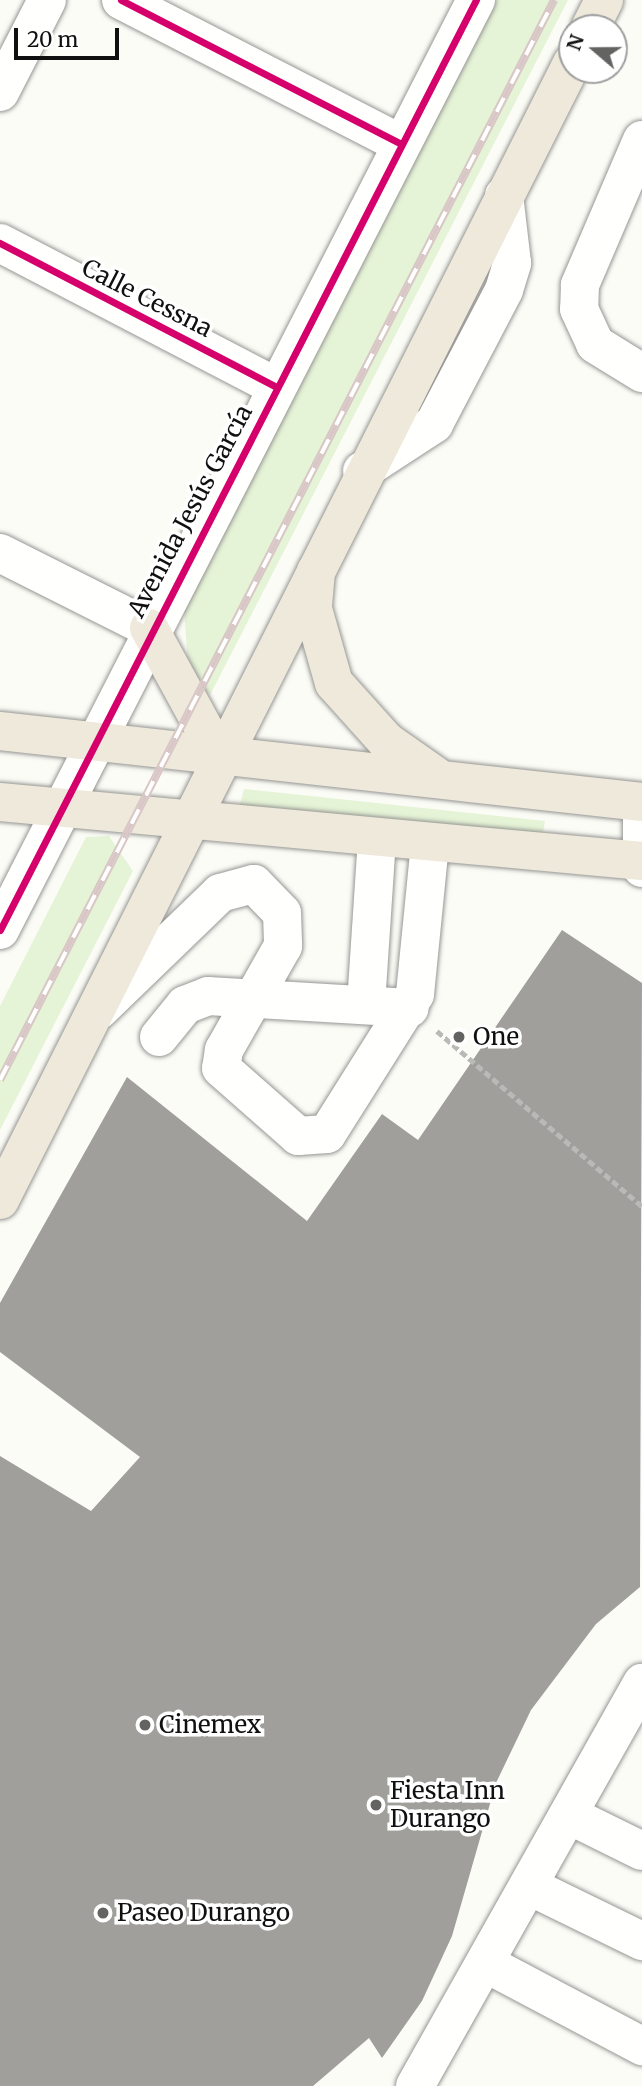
<!DOCTYPE html>
<meta charset="utf-8">
<style>
body{margin:0}
#map{position:relative;width:642px;height:2086px;overflow:hidden;background:#fcfcf7;font-family:Merriweather,serif}
div>[style]{position:absolute}
.green>*{inset:0;background:#e5f3d6}
.building>*{inset:0;background:#a09f9c}
.path>*{height:4.5px;margin-top:-2.25px;transform-origin:0;background:repeating-linear-gradient(90deg,#b9b9b8 0 7px,transparent 0 10.5px)}
.roads{filter:drop-shadow(0 0 2px #969694) drop-shadow(0 0 2px #969694)}
.minor>*{height:38px;margin:-19px;padding:0 19px;transform-origin:19px;border-radius:19px;background:#fffffe}
.major>*{height:38px;margin:-19px;padding:0 19px;transform-origin:19px;border-radius:19px;background:#eee9da}
.rail>*{height:8px;margin-top:-4px;transform-origin:0;background:repeating-linear-gradient(90deg,#fff 0 16px,#d9c6c6 0 32px);box-sizing:border-box;border-block:2px solid #d9c6c6}
.cycleway>*{height:7px;margin:-3.5px;padding:0 3.5px;transform-origin:3.5px;border-radius:3.5px;background:#d6006c}
.dots>*{width:19px;height:19px;translate:-50% -50%;box-sizing:border-box;border:4px solid #fff;border-radius:50%}
span{translate:-50% -50%;white-space:nowrap;text-align:center;line-height:1.15;-webkit-text-stroke:7px #fff;paint-order:stroke}
.street-label{font-size:24px;color:#101010}
.poi-label{font-size:24px;color:#101010}
.left{translate:0 -50%;text-align:left}
.north{position:absolute;left:558px;top:14px;width:70px;height:70px;box-sizing:border-box;background:#fff;border:2px solid #9f9f9f;border-radius:50%;rotate:290deg;font-size:19px;font-weight:700;line-height:28px;text-align:center;color:#101010}
.north::after{content:'';display:block;margin:auto;width:24px;height:32px;background:#636361;clip-path:polygon(50% 0,100% 100%,50% 72%,0 100%)}
.scale{position:absolute;left:14px;top:28px;width:105px;height:32px;box-sizing:border-box;border:4px solid #101010;border-top:0;padding-left:9px;font-size:21px;line-height:24px;white-space:nowrap;color:#101010;-webkit-text-stroke:5px #fff;paint-order:stroke}
</style>
<div id="map">
<div class="green">
<i style="clip-path:polygon(497px 0,568px 0,210px 695px,189px 678px,184px 610px)"></i>
<i style="clip-path:polygon(244px 789px,545px 821px,542px 838px,239px 808px)"></i>
<i style="clip-path:polygon(109px 836px,133px 871px,0 1130px,0 1006px,86px 837px)"></i>
</div>
<div class="building">
<i style="clip-path:polygon(562px 930px,642px 983px,640px 1587px,596px 1624px,531px 1710px,496px 1783px,452px 1936px,422px 2001px,382px 2058px,369px 2038px,313px 2086px,0 2086px,0 1456px,91px 1511px,140px 1457px,0 1352px,0 1303px,127px 1077px,307px 1221px,382px 1114px,418px 1140px)"></i>
</div>
<div class="path">
<i style="left:437px;top:1031px;width:270px;rotate:40.5deg"></i>
</div>
<div class="roads">
<div class="minor">
<i style="left:121px;top:0;width:315px;rotate:27.2deg"></i>
<i style="left:0;top:92px;width:103px;rotate:-62.9deg"></i>
<i style="left:642px;top:140px;width:158px;rotate:113.2deg"></i>
<i style="left:580px;top:285px;width:24px;rotate:92deg"></i>
<i style="left:579px;top:309px;width:38px;rotate:65deg"></i>
<i style="left:595px;top:344px;width:55px;rotate:31.7deg"></i>
<i style="left:0;top:243px;width:312px;rotate:27.5deg"></i>
<i style="left:362px;top:471px;width:86px;rotate:-33.1deg"></i>
<i style="left:434px;top:424px;width:151px;rotate:-62.4deg"></i>
<i style="left:504px;top:290px;width:28px;rotate:-73deg"></i>
<i style="left:512px;top:263px;width:68px;rotate:-96.7deg"></i>
<i style="left:0;top:553px;width:167px;rotate:26.7deg"></i>
<i style="left:642px;top:814px;width:54px;rotate:90deg"></i>
<i style="left:0;top:930px;width:1045px;rotate:-62.9deg"></i>
<i style="left:366px;top:1004px;width:164px;rotate:-86.2deg"></i>
<i style="left:99px;top:1010px;width:168px;rotate:-44deg"></i>
<i style="left:220px;top:893px;width:35px;rotate:-15deg"></i>
<i style="left:254px;top:884px;width:40px;rotate:46deg"></i>
<i style="left:282px;top:913px;width:33px;rotate:88deg"></i>
<i style="left:283px;top:946px;width:120px;rotate:119.6deg"></i>
<i style="left:224px;top:1050px;width:18px;rotate:99deg"></i>
<i style="left:221px;top:1068px;width:103px;rotate:41.4deg"></i>
<i style="left:298px;top:1136px;width:29px;rotate:-4deg"></i>
<i style="left:327px;top:1134px;width:165px;rotate:-57.8deg"></i>
<i style="left:415px;top:994px;width:151px;rotate:-84.3deg"></i>
<i style="left:159px;top:1037px;width:41px;rotate:-50.9deg"></i>
<i style="left:185px;top:1005px;width:25px;rotate:-21deg"></i>
<i style="left:208px;top:996px;width:202px;rotate:3.4deg"></i>
<i style="left:569px;top:1815px;width:81px;rotate:26.3deg"></i>
<i style="left:529px;top:1886px;width:126px;rotate:26deg"></i>
<i style="left:485px;top:1963px;width:178px;rotate:27.9deg"></i>
<i style="left:415px;top:2086px;width:463px;rotate:-60.6deg"></i>
</div>
<div class="major">
<i style="left:590px;top:28px;width:31px;rotate:-63deg"></i>
<i style="left:316px;top:571px;width:38px;rotate:95deg"></i>
<i style="left:313px;top:609px;width:77px;rotate:74.2deg"></i>
<i style="left:334px;top:683px;width:78px;rotate:48.1deg"></i>
<i style="left:386px;top:741px;width:61px;rotate:35deg"></i>
<i style="left:149px;top:628px;width:146px;rotate:61.3deg"></i>
<i style="left:0;top:731px;width:646px;rotate:6.31deg"></i>
<i style="left:0;top:802px;width:645px;rotate:5.25deg"></i>
<i style="left:0;top:1200px;width:1273px;rotate:-63.29deg"></i>
</div>
</div>
<div class="rail">
<i style="left:0;top:1080px;width:1214px;rotate:-62.84deg"></i>
</div>
<div class="cycleway">
<i style="left:121px;top:0;width:315px;rotate:27.2deg"></i>
<i style="left:0;top:243px;width:312px;rotate:27.5deg"></i>
<i style="left:0;top:930px;width:1045px;rotate:-62.9deg"></i>
</div>
<div class="dots">
<i style="left:459px;top:1037px;background:#636361"></i>
<i style="left:145px;top:1725px;background:#636361"></i>
<i style="left:376px;top:1805px;background:#636361"></i>
<i style="left:103px;top:1913px;background:#636361"></i>
</div>
<div class="street-label">
<span style="left:147px;top:298px;rotate:27deg">Calle Cessna</span>
<span style="left:190px;top:511px;rotate:-62deg">Avenida Jesús García</span>
</div>
<div class="poi-label">
<span class="left" style="left:473px;top:1037px">One</span>
<span class="left" style="left:159px;top:1725px">Cinemex</span>
<span class="left" style="left:390px;top:1805px">Fiesta Inn<br>Durango</span>
<span class="left" style="left:117px;top:1913px">Paseo Durango</span>
</div>
<div class="north">N</div>
<div class="scale">20 m</div>
</div>
